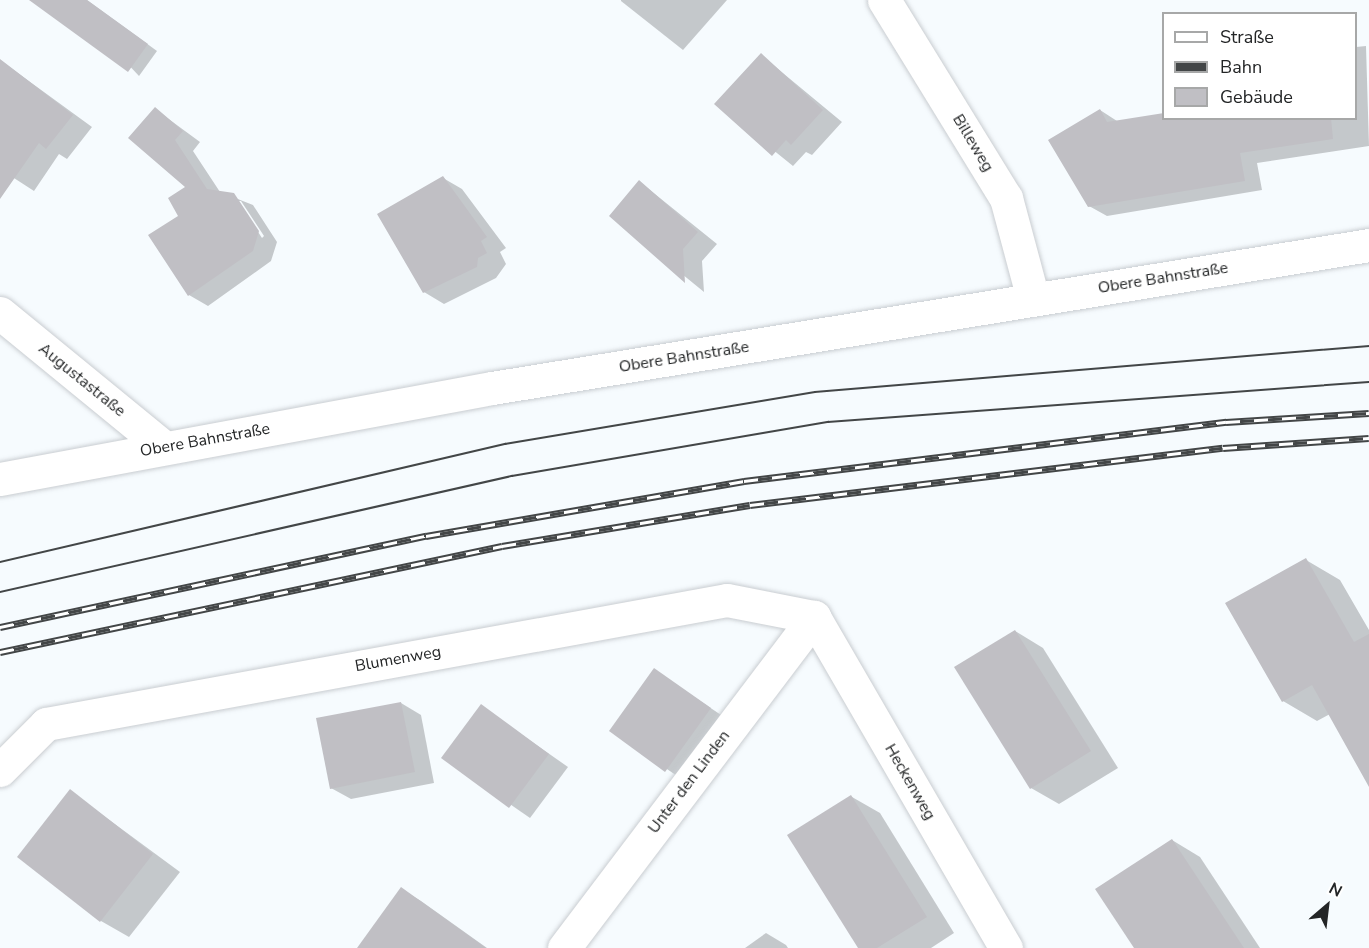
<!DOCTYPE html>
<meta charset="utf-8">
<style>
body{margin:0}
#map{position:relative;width:1369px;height:948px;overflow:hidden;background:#f6fbfe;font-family:"Nunito Sans",sans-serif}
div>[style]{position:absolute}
.shadow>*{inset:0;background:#0003}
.building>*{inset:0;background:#c0bfc4}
.roads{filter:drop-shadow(0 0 2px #c9cdd1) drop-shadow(0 0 2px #c9cdd1)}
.street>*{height:33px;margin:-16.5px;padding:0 16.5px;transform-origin:16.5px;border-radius:16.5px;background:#fff}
.tram>*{height:1.5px;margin:-0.75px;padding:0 0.75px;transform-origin:0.75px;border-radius:0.75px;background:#434647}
.rail>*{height:7px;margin-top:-3.5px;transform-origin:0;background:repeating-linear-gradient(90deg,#fff 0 14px,#434647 0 28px);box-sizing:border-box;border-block:2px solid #434647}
span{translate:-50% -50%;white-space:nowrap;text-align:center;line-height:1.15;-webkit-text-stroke:5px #fff;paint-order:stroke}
.street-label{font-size:16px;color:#232526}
.legend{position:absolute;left:1162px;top:12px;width:195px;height:108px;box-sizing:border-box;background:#fff;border:2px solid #a7a8a8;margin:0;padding:8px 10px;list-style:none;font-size:18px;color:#232526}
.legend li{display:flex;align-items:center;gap:12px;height:30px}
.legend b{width:30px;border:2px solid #a7a8a8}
.north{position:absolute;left:1297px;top:876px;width:60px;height:60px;-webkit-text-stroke:4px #fff;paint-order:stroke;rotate:28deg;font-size:16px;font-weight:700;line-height:24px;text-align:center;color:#232526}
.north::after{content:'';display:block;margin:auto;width:21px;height:27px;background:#232526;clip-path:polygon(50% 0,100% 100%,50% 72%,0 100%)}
</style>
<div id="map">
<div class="shadow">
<i style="clip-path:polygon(68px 0,87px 0,157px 51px,139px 76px)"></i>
<i style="clip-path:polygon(727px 0,683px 50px,621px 1px,621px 0)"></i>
<i style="clip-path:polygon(1366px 46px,1369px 146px,1257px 163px,1262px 190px,1107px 216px,1089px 206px,1100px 110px,1117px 121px,1356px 118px,1356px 47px)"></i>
<i style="clip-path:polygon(761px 55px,842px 122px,812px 155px,806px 152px,793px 166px,716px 104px)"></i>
<i style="clip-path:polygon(0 60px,92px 127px,67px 159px,59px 154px,34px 191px,0 169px)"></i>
<i style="clip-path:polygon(evenodd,155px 109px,200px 142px,193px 151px,220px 192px,253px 205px,277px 242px,271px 261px,208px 306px,189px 295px,150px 236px,180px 216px,187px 188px,155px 109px,238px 201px,241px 201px,264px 236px,262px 238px,238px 201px)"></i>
<i style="clip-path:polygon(443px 178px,462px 189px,506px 248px,500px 252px,506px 264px,496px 278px,444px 304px,424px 292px)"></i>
<i style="clip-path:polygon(640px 182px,717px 244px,702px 261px,704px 292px,611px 216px)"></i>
<i style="clip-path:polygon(1306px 560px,1340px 580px,1369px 630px,1369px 767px,1330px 714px,1317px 721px,1283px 701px)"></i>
<i style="clip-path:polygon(1015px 631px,1043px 648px,1118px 768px,1059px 804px,1031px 788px)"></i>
<i style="clip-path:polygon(654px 670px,730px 721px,686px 782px,611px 731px)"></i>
<i style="clip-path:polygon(401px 703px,421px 715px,434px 783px,351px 799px,331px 788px)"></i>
<i style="clip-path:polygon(481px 706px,568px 767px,530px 818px,443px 758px)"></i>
<i style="clip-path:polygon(70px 791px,180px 872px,129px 937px,101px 921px)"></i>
<i style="clip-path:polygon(852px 797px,880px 813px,954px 933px,931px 948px,860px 948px)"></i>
<i style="clip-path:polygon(1172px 840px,1200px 857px,1260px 948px,1135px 948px)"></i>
<i style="clip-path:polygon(401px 889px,421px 901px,487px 948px,359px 948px)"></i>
<i style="clip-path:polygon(766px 933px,786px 945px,788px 948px,745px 948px)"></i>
</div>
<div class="building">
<i style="clip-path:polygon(29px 0,87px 0,148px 44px,128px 72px)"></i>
<i style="clip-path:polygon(761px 53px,823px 110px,791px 145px,786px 140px,772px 156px,714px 104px)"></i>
<i style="clip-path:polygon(0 59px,73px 115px,46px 149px,39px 143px,0 199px)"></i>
<i style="clip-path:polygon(155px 107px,183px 131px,175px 140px,207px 189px,234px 193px,259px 231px,253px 251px,188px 296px,148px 235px,178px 216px,168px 198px,185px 187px,128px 138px)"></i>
<i style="clip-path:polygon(1100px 109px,1107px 122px,1164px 113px,1164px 118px,1331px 118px,1333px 139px,1240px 153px,1245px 181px,1088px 207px,1048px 140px)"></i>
<i style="clip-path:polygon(443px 176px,487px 237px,481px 241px,487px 253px,478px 258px,477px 267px,423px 293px,377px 214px)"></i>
<i style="clip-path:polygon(639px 180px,698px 232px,683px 249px,685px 283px,609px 216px)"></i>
<i style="clip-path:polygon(1306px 558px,1354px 642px,1369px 634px,1369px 787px,1312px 685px,1282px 702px,1225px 603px)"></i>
<i style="clip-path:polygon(1015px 630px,1091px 751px,1030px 789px,954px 667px)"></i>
<i style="clip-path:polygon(654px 668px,711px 708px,665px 772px,609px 731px)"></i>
<i style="clip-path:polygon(401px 702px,415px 772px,330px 789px,316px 718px)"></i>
<i style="clip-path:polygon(481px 704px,549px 754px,509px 808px,441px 758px)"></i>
<i style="clip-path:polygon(70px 789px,153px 854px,100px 922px,17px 857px)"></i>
<i style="clip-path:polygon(851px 795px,927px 917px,877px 948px,858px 948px,787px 835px)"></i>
<i style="clip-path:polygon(1172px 839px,1244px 948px,1134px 948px,1095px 889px)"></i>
<i style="clip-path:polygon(401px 887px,486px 948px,357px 948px)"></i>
</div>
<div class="roads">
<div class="street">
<i style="left:884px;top:0;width:233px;rotate:58.4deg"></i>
<i style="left:1006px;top:198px;width:105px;rotate:75deg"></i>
<i style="left:0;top:313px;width:212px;rotate:39.3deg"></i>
<i style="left:0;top:479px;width:500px;rotate:-10.48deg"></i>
<i style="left:492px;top:388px;width:889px;rotate:-9.26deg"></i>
<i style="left:814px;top:617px;width:383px;rotate:59.9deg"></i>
<i style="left:0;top:770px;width:65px;rotate:-45deg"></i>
<i style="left:46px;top:724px;width:692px;rotate:-10.32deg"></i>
<i style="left:727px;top:600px;width:89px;rotate:11.1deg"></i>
<i style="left:564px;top:948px;width:415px;rotate:-52.9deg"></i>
</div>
</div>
<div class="tram">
<i style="left:0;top:562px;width:519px;rotate:-13.15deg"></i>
<i style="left:505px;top:444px;width:314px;rotate:-9.5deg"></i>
<i style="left:815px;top:392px;width:556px;rotate:-4.75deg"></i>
<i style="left:0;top:592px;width:525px;rotate:-12.77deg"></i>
<i style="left:512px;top:476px;width:321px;rotate:-9.7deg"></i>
<i style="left:828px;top:422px;width:542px;rotate:-4.23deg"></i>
</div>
<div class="rail">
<i style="left:0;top:627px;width:436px;rotate:-12.1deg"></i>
<i style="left:426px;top:536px;width:323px;rotate:-9.8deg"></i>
<i style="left:744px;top:481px;width:486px;rotate:-7deg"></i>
<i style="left:1226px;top:422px;width:143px;rotate:-3.6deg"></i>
<i style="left:0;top:652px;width:513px;rotate:-11.92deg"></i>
<i style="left:502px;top:546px;width:251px;rotate:-9.4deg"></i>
<i style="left:750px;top:505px;width:476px;rotate:-6.9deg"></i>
<i style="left:1223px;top:448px;width:146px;rotate:-3.9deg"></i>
</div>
<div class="street-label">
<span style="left:973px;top:143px;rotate:59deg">Billeweg</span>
<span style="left:1163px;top:278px;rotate:-9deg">Obere Bahnstraße</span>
<span style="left:684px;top:357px;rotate:-9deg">Obere Bahnstraße</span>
<span style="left:82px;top:380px;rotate:39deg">Augustastraße</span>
<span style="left:205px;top:440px;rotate:-10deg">Obere Bahnstraße</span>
<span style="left:398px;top:659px;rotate:-10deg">Blumenweg</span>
<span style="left:689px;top:782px;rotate:-53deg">Unter den Linden</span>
<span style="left:910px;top:782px;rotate:60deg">Heckenweg</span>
</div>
<ul class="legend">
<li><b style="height:8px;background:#fff"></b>Straße</li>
<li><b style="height:8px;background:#434647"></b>Bahn</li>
<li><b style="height:16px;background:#c0bfc4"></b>Gebäude</li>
</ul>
<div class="north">N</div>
</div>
